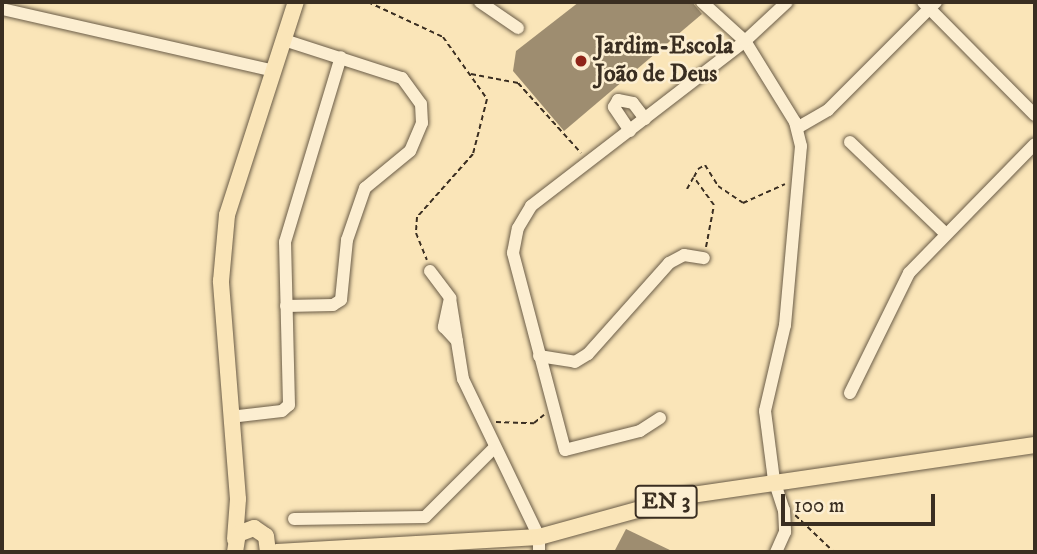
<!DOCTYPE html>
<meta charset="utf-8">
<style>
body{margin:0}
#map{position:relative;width:1037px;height:554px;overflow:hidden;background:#fae5b8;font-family:"IM FELL DW Pica",serif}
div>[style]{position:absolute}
.building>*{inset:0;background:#9e8d70}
.path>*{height:2px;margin-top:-1px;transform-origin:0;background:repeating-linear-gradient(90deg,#3a2e21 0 5px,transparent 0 8.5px)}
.roads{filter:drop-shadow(0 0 2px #6a5c47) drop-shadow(0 0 2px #6a5c47)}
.minor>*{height:12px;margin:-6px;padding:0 6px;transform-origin:6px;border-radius:6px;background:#fceed1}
.major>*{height:16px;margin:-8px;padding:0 8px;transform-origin:8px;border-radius:8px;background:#fae5b8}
.dots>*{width:19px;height:19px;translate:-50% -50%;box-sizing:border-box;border:4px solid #fceed1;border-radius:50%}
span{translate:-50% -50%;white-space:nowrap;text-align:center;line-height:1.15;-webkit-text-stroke:5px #fceed1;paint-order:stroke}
.shield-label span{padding:2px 5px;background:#fceed1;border:2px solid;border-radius:5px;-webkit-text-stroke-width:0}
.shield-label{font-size:23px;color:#3a2e21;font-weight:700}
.poi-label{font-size:24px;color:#3a2e21;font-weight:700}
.left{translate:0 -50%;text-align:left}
.frame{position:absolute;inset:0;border:4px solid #3a2e21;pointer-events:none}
.scale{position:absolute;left:781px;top:494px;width:154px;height:32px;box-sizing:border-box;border:4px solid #3a2e21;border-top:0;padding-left:9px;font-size:21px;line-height:24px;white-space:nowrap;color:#3a2e21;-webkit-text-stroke:5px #fceed1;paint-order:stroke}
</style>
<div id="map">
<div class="building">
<i style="clip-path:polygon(579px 2px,692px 2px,702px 14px,564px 131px,513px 71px,516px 51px)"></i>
<i style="clip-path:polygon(626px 529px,674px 552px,614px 552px)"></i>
</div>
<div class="path">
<i style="left:368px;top:2px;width:83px;rotate:25deg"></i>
<i style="left:443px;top:37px;width:76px;rotate:54.6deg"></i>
<i style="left:487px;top:99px;width:57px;rotate:104.3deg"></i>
<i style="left:473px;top:154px;width:84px;rotate:131.6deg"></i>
<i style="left:417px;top:217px;width:16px;rotate:94deg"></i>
<i style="left:416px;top:233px;width:29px;rotate:68deg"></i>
<i style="left:471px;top:74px;width:48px;rotate:10.8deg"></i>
<i style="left:518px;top:83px;width:94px;rotate:48deg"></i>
<i style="left:687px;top:189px;width:13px;rotate:-61deg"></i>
<i style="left:706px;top:247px;width:43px;rotate:-79.2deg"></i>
<i style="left:714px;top:205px;width:34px;rotate:-126deg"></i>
<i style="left:694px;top:177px;width:9px;rotate:-63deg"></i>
<i style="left:698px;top:169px;width:8px;rotate:-30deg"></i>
<i style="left:705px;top:165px;width:25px;rotate:58deg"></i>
<i style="left:718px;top:186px;width:30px;rotate:34deg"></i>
<i style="left:743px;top:203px;width:46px;rotate:-24.3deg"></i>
<i style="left:496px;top:422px;width:38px;rotate:2deg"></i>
<i style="left:534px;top:423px;width:13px;rotate:-39deg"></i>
<i style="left:795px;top:515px;width:54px;rotate:43.5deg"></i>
</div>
<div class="roads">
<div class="minor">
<i style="left:480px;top:2px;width:46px;rotate:34.4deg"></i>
<i style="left:702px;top:2px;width:58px;rotate:42.2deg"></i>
<i style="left:745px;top:41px;width:95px;rotate:58.3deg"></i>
<i style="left:795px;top:122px;width:25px;rotate:76deg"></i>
<i style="left:801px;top:146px;width:180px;rotate:95.1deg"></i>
<i style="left:785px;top:325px;width:88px;rotate:103.1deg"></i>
<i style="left:765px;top:411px;width:70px;rotate:82.6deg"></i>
<i style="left:774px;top:480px;width:32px;rotate:72deg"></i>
<i style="left:784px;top:510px;width:22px;rotate:87deg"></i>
<i style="left:785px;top:532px;width:22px;rotate:114deg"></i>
<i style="left:923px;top:2px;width:159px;rotate:45.3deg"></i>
<i style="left:2px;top:9px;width:279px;rotate:12.8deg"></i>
<i style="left:284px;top:40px;width:124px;rotate:17.9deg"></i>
<i style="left:402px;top:78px;width:32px;rotate:54deg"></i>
<i style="left:421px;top:104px;width:19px;rotate:87deg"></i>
<i style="left:422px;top:123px;width:30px;rotate:113deg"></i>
<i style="left:410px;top:151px;width:58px;rotate:140.6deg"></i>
<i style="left:365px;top:188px;width:55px;rotate:109.1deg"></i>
<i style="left:347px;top:240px;width:60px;rotate:95.7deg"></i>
<i style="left:341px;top:300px;width:9px;rotate:148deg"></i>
<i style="left:333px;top:305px;width:47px;rotate:178.8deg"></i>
<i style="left:797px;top:128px;width:36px;rotate:-30deg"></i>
<i style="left:828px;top:110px;width:153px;rotate:-45deg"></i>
<i style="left:630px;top:131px;width:29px;rotate:-124deg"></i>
<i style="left:614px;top:107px;width:8px;rotate:-60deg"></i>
<i style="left:618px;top:100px;width:15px;rotate:11deg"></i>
<i style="left:633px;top:103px;width:20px;rotate:53deg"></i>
<i style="left:850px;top:142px;width:132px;rotate:43.8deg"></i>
<i style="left:430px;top:271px;width:34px;rotate:53deg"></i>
<i style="left:450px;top:298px;width:82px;rotate:80.9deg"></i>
<i style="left:463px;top:379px;width:175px;rotate:64.3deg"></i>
<i style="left:539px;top:537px;width:15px;rotate:90deg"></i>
<i style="left:450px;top:298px;width:30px;rotate:102deg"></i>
<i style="left:444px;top:327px;width:19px;rotate:47deg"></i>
<i style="left:539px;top:356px;width:36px;rotate:9deg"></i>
<i style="left:575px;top:362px;width:15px;rotate:-32deg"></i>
<i style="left:588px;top:354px;width:122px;rotate:-48.3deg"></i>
<i style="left:669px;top:263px;width:17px;rotate:-28deg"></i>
<i style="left:684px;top:255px;width:20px;rotate:9deg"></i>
<i style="left:850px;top:393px;width:134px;rotate:-63.8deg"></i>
<i style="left:909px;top:273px;width:180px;rotate:-45.7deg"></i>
<i style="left:230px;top:417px;width:52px;rotate:-6.6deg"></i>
<i style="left:282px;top:411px;width:9px;rotate:-41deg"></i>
<i style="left:289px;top:405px;width:163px;rotate:-91.4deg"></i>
<i style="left:285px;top:242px;width:193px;rotate:-73.2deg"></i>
<i style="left:660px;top:418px;width:24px;rotate:147deg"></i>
<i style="left:640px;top:431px;width:77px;rotate:165.8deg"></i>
<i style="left:565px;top:450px;width:204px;rotate:-104.8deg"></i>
<i style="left:513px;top:253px;width:25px;rotate:-79deg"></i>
<i style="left:518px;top:228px;width:26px;rotate:-59deg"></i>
<i style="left:531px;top:206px;width:270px;rotate:-37.6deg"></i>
<i style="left:745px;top:41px;width:57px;rotate:-42.9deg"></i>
<i style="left:294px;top:519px;width:131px;rotate:-0.9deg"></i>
<i style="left:425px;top:517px;width:96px;rotate:-45deg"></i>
</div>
<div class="major">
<i style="left:235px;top:539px;width:40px;rotate:-85.7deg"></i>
<i style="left:238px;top:499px;width:219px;rotate:-94.5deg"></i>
<i style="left:221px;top:281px;width:66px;rotate:-84.8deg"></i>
<i style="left:227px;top:215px;width:224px;rotate:-72.1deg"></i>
<i style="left:235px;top:552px;width:18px;rotate:-81deg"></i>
<i style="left:238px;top:534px;width:17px;rotate:-21deg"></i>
<i style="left:254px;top:528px;width:14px;rotate:34deg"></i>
<i style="left:266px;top:536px;width:16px;rotate:83deg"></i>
<i style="left:277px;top:552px;width:262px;rotate:-3.3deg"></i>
<i style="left:539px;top:537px;width:159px;rotate:-15.4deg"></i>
<i style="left:692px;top:495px;width:347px;rotate:-8.3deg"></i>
</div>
</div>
<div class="dots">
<i style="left:581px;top:61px;background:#8f2418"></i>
</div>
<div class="shield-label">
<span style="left:666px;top:502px">EN 3</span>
</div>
<div class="poi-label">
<span class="left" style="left:595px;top:61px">Jardim-Escola<br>João de Deus</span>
</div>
<div class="frame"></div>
<div class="scale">100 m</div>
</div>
